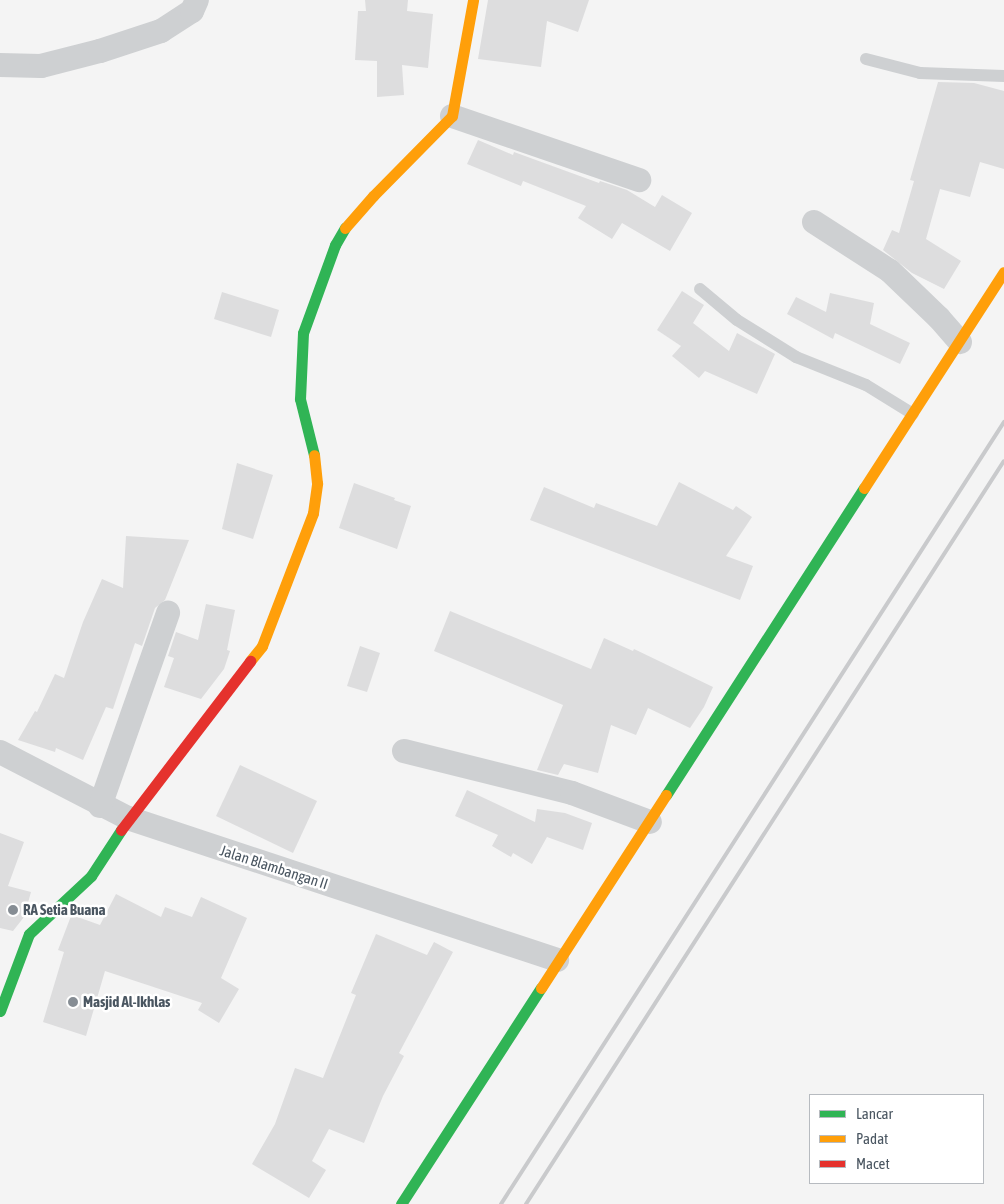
<!DOCTYPE html>
<style>
body{margin:0}
#map{position:relative;width:1004px;height:1204px;overflow:hidden;background:#f4f4f4;font-family:"Asap Condensed",sans-serif}
div>[style]{position:absolute}
.building>*{inset:0;background:#ddddde}
.lane>*{height:12px;margin:-6px;padding:0 6px;transform-origin:6px;border-radius:6px;background:#ced0d2}
.street>*{height:24px;margin:-12px;padding:0 12px;transform-origin:12px;border-radius:12px;background:#ced0d2}
.fast>*{height:11px;margin:-5.5px;padding:0 5.5px;transform-origin:5.5px;border-radius:5.5px;background:#30b455}
.slow>*{height:11px;margin:-5.5px;padding:0 5.5px;transform-origin:5.5px;border-radius:5.5px;background:#ff9f0a}
.jam>*{height:11px;margin:-5.5px;padding:0 5.5px;transform-origin:5.5px;border-radius:5.5px;background:#e5322d}
.rail>*{height:4px;margin:-2px;padding:0 2px;transform-origin:2px;border-radius:2px;background:#c9cacc}
.dots>*{width:14px;height:14px;translate:-50% -50%;box-sizing:border-box;border:2px solid #fff;border-radius:50%}
span{translate:-50% -50%;white-space:nowrap;text-align:center;line-height:1.15;-webkit-text-stroke:5px #fff;paint-order:stroke}
.street-label{font-size:15px;color:#4a5661}
.poi-label{font-size:15px;color:#4a5661;font-weight:700}
.left{translate:0 -50%;text-align:left}
.legend{position:absolute;left:809px;top:1094px;width:175px;height:90px;box-sizing:border-box;background:#fff;border:1px solid #b7bbc0;margin:0;padding:6px 9px;list-style:none;font-size:15px;color:#4a5661}
.legend li{display:flex;align-items:center;gap:10px;height:25px}
.legend b{width:25px;border:1px solid #b7bbc0}
</style>
<div id="map">
<div class="building">
<i style="clip-path:polygon(365px 0,408px 0,407px 11px,433px 14px,428px 68px,402px 65px,404px 95px,377px 97px,377px 61px,355px 60px,358px 11px,366px 11px)"></i>
<i style="clip-path:polygon(488px 0,589px 0,578px 32px,547px 21px,541px 67px,478px 59px)"></i>
<i style="clip-path:polygon(938px 82px,974px 83px,1004px 91px,1004px 169px,980px 162px,970px 197px,940px 189px,926px 239px,961px 261px,944px 289px,912px 273px,883px 250px,892px 230px,899px 233px,914px 181px,910px 180px)"></i>
<i style="clip-path:polygon(478px 140px,513px 155px,514px 152px,599px 183px,600px 181px,627px 190px,655px 207px,662px 195px,692px 213px,670px 251px,622px 223px,612px 239px,578px 218px,586px 206px,523px 181px,521px 186px,467px 164px)"></i>
<i style="clip-path:polygon(682px 291px,704px 305px,693px 323px,729px 351px,737px 333px,775px 354px,757px 394px,705px 371px,699px 378px,672px 356px,681px 346px,657px 330px)"></i>
<i style="clip-path:polygon(222px 292px,279px 310px,271px 337px,214px 319px)"></i>
<i style="clip-path:polygon(830px 293px,874px 303px,870px 324px,910px 343px,900px 364px,835px 333px,833px 339px,787px 314px,796px 297px,826px 312px)"></i>
<i style="clip-path:polygon(237px 463px,273px 475px,253px 539px,222px 529px)"></i>
<i style="clip-path:polygon(679px 482px,733px 510px,736px 506px,752px 517px,726px 556px,753px 566px,740px 600px,530px 520px,544px 487px,594px 508px,596px 503px,657px 526px)"></i>
<i style="clip-path:polygon(354px 483px,395px 498px,394px 500px,411px 506px,397px 549px,339px 528px)"></i>
<i style="clip-path:polygon(126px 536px,189px 540px,165px 600px,155px 608px,142px 646px,135px 643px,113px 709px,106px 707px,83px 760px,56px 748px,55px 752px,18px 740px,35px 711px,37px 712px,55px 674px,64px 678px,83px 622px,102px 579px,123px 588px)"></i>
<i style="clip-path:polygon(206px 604px,235px 610px,227px 650px,230px 651px,224px 669px,201px 699px,164px 687px,174px 658px,168px 656px,176px 632px,198px 640px)"></i>
<i style="clip-path:polygon(450px 611px,591px 669px,604px 638px,633px 651px,634px 649px,713px 687px,704px 707px,690px 728px,648px 708px,636px 735px,611px 725px,598px 773px,564px 764px,558px 775px,537px 770px,563px 705px,434px 651px)"></i>
<i style="clip-path:polygon(360px 646px,380px 653px,367px 692px,347px 686px)"></i>
<i style="clip-path:polygon(240px 765px,317px 801px,293px 853px,216px 816px)"></i>
<i style="clip-path:polygon(467px 790px,535px 822px,537px 809px,565px 813px,592px 823px,583px 850px,547px 837px,532px 864px,513px 853px,511px 857px,492px 846px,498px 835px,455px 816px)"></i>
<i style="clip-path:polygon(0 833px,24px 842px,8px 886px,31px 892px,24px 917px,13px 931px,0 928px)"></i>
<i style="clip-path:polygon(116px 894px,161px 917px,165px 907px,192px 917px,201px 897px,247px 918px,221px 978px,239px 989px,219px 1023px,198px 1010px,202px 1003px,105px 971px,86px 1036px,43px 1022px,64px 952px,58px 950px,71px 916px,72px 915px,100px 925px)"></i>
<i style="clip-path:polygon(376px 934px,427px 955px,434px 942px,453px 952px,399px 1053px,404px 1056px,383px 1096px,364px 1143px,329px 1129px,312px 1161px,326px 1170px,309px 1198px,252px 1164px,275px 1124px,295px 1068px,323px 1078px,356px 995px,351px 993px)"></i>
</div>
<div class="lane">
<i style="left:866px;top:59px;width:56px;rotate:14.5deg"></i>
<i style="left:920px;top:73px;width:84px;rotate:2deg"></i>
<i style="left:700px;top:289px;width:48px;rotate:40deg"></i>
<i style="left:737px;top:320px;width:70px;rotate:32.1deg"></i>
<i style="left:796px;top:357px;width:75px;rotate:21.8deg"></i>
<i style="left:866px;top:385px;width:55px;rotate:31.7deg"></i>
</div>
<div class="street">
<i style="left:0;top:65px;width:41px;rotate:1.4deg"></i>
<i style="left:41px;top:66px;width:61px;rotate:-14.3deg"></i>
<i style="left:100px;top:51px;width:64px;rotate:-18.2deg"></i>
<i style="left:161px;top:31px;width:37px;rotate:-33deg"></i>
<i style="left:192px;top:11px;width:12px;rotate:-66deg"></i>
<i style="left:452px;top:116px;width:198px;rotate:18.9deg"></i>
<i style="left:814px;top:222px;width:90px;rotate:32.8deg"></i>
<i style="left:890px;top:271px;width:68px;rotate:43.8deg"></i>
<i style="left:939px;top:318px;width:32px;rotate:49deg"></i>
<i style="left:404px;top:751px;width:173px;rotate:14deg"></i>
<i style="left:572px;top:793px;width:83px;rotate:20.4deg"></i>
<i style="left:0;top:752px;width:144px;rotate:27.3deg"></i>
<i style="left:128px;top:818px;width:452px;rotate:18.3deg"></i>
<i style="left:100px;top:806px;width:205px;rotate:-70.6deg"></i>
</div>
<div class="fast">
<i style="left:314px;top:455px;width:58px;rotate:-104deg"></i>
<i style="left:300px;top:399px;width:66px;rotate:-87.4deg"></i>
<i style="left:303px;top:333px;width:94px;rotate:-70deg"></i>
<i style="left:335px;top:245px;width:20px;rotate:-60deg"></i>
<i style="left:666px;top:795px;width:365px;rotate:-57.2deg"></i>
<i style="left:0;top:1011px;width:82px;rotate:-69.4deg"></i>
<i style="left:29px;top:934px;width:85px;rotate:-43.1deg"></i>
<i style="left:91px;top:876px;width:55px;rotate:-56.9deg"></i>
<i style="left:401px;top:1204px;width:257px;rotate:-57.1deg"></i>
</div>
<div class="slow">
<i style="left:345px;top:228px;width:43px;rotate:-48.8deg"></i>
<i style="left:373px;top:196px;width:112px;rotate:-45.4deg"></i>
<i style="left:452px;top:116px;width:118px;rotate:-79.7deg"></i>
<i style="left:864px;top:488px;width:257px;rotate:-57.1deg"></i>
<i style="left:250px;top:661px;width:19px;rotate:-51deg"></i>
<i style="left:262px;top:646px;width:142px;rotate:-69deg"></i>
<i style="left:313px;top:513px;width:30px;rotate:-82deg"></i>
<i style="left:317px;top:483px;width:28px;rotate:-96deg"></i>
<i style="left:541px;top:988px;width:230px;rotate:-57.1deg"></i>
</div>
<div class="jam">
<i style="left:121px;top:830px;width:213px;rotate:-52.6deg"></i>
</div>
<div class="rail">
<i style="left:501px;top:1204px;width:930px;rotate:-57.25deg"></i>
<i style="left:526px;top:1204px;width:883px;rotate:-57.25deg"></i>
</div>
<div class="dots">
<i style="left:13px;top:910px;background:#868d94"></i>
<i style="left:73px;top:1002px;background:#868d94"></i>
</div>
<div class="street-label">
<span style="left:274px;top:867px;rotate:18deg">Jalan Blambangan II</span>
</div>
<div class="poi-label">
<span class="left" style="left:23px;top:910px">RA Setia Buana</span>
<span class="left" style="left:83px;top:1002px">Masjid Al-Ikhlas</span>
</div>
<ul class="legend">
<li><b style="height:6px;background:#30b455"></b>Lancar</li>
<li><b style="height:6px;background:#ff9f0a"></b>Padat</li>
<li><b style="height:6px;background:#e5322d"></b>Macet</li>
</ul>
</div>
